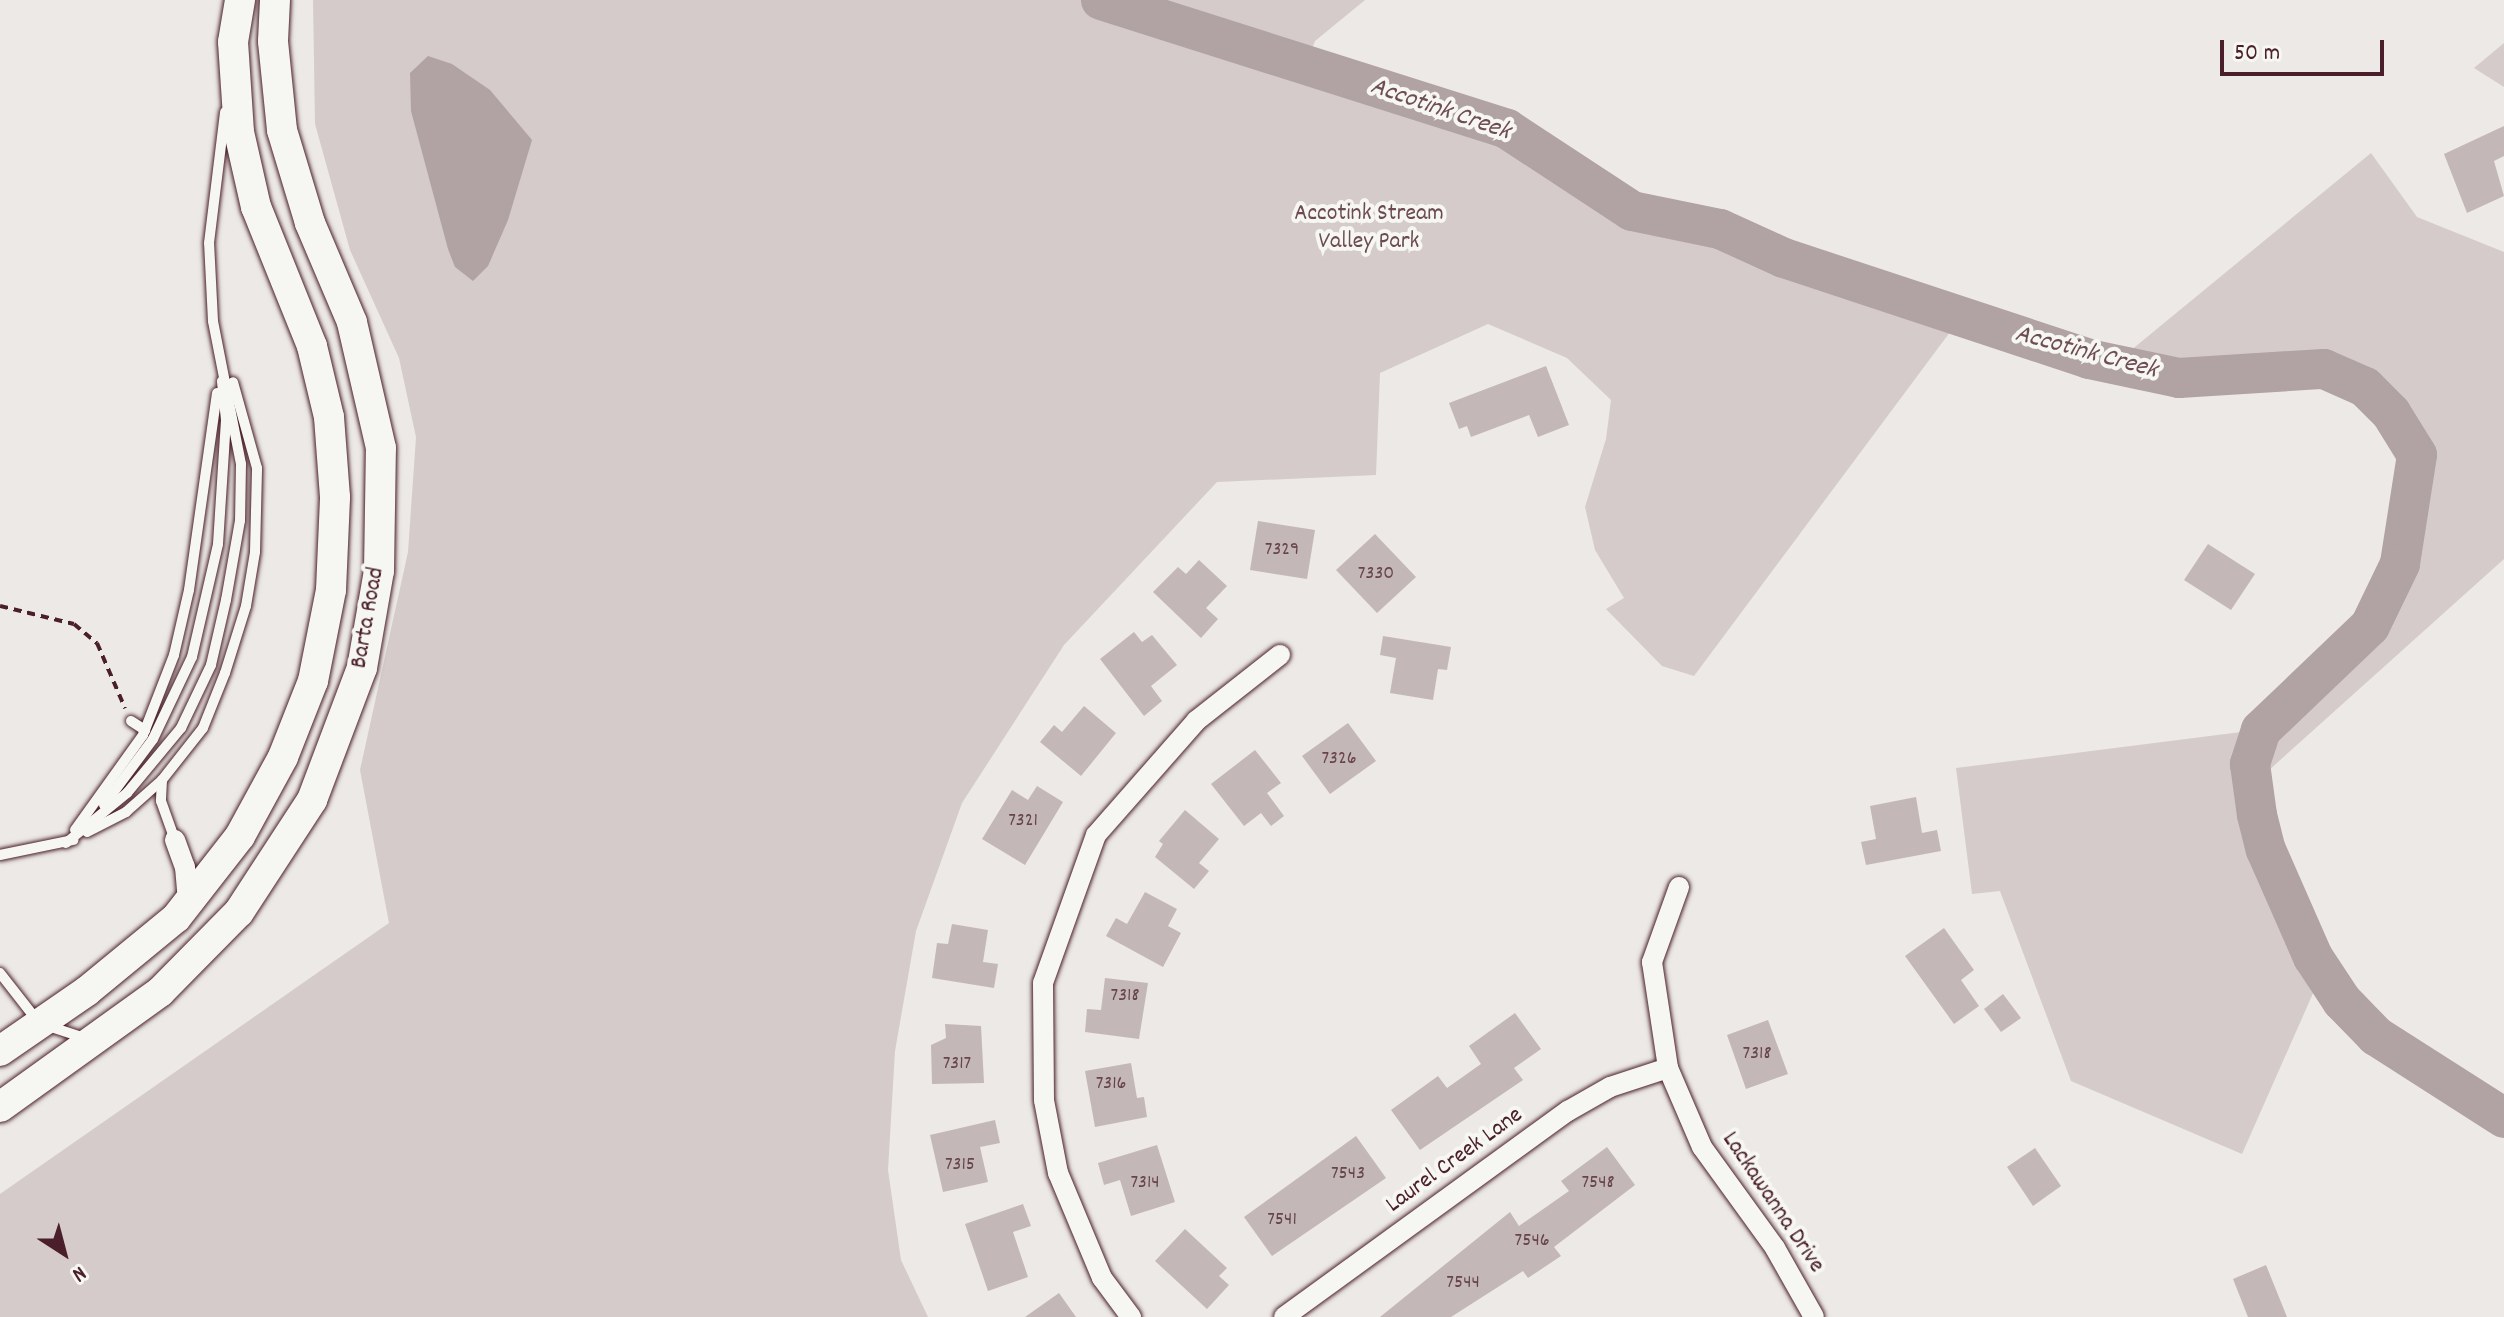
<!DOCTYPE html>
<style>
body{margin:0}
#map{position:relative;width:2504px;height:1317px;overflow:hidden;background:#ece9e6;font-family:Dekko,sans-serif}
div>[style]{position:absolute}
.green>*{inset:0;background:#d4cbca}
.water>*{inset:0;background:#b1a2a3}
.river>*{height:40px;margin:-20px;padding:0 20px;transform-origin:20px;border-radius:20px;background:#b1a2a3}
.building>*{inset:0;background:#c4b7b7}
.path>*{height:4px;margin-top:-2px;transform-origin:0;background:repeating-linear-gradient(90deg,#4a1f2b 0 8px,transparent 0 14px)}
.roads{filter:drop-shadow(0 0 2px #4a1f2b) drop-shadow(0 0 2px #4a1f2b)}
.lane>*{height:10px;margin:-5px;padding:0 5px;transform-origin:5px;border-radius:5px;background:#f6f6f2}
.street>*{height:20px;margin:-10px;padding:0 10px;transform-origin:10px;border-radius:10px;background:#f6f6f2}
.secondary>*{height:30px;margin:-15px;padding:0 15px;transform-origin:15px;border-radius:15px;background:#f6f6f2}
span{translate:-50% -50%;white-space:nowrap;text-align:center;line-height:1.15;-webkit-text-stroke:8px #f6f6f2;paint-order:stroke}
.number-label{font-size:20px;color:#68454e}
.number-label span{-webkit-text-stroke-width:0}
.park-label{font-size:24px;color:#6c4a53}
.street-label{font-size:24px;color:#4a1f2b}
.water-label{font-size:26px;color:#6e4d55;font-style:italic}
.north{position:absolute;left:24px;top:1213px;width:80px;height:80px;-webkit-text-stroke:6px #f6f6f2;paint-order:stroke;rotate:144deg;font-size:22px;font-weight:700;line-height:32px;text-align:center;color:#4a1f2b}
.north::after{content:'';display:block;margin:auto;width:28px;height:36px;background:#4a1f2b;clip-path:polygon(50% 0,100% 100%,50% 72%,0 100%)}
.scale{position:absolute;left:2220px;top:40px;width:164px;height:36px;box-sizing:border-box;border:4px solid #4a1f2b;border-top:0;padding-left:10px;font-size:24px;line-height:28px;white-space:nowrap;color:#4a1f2b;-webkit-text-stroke:6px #f6f6f2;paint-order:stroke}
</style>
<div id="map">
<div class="green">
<i style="clip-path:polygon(313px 0,1365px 0,1315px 41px,1305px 65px,1507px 129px,1684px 240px,1731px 249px,1766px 267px,1956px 324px,1694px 676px,1662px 666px,1606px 609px,1624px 598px,1595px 550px,1585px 507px,1606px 439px,1611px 400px,1567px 358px,1488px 324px,1380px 373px,1376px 475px,1217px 482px,1064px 645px,962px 803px,916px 931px,895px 1051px,888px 1170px,901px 1260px,928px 1317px,0 1317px,0 1194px,389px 923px,360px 770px,408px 552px,416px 437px,399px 358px,350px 250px,315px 124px)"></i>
<i style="clip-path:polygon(2504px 43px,2504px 87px,2474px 68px)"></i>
<i style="clip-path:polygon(2371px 153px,2417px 217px,2504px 252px,2504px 559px,2238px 798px,2314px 991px,2242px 1154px,2071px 1081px,2000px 891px,1972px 894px,1956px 768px,2249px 731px,2386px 599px,2405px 442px,2347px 382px,2155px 392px,2102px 374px)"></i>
</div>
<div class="water">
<i style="clip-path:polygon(428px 56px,452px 64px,490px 90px,532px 140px,508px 220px,488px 266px,473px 281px,455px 267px,448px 249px,411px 111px,410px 73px)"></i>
</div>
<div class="river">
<i style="left:1101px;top:0;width:426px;rotate:17.6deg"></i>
<i style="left:1507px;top:129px;width:149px;rotate:33.3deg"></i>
<i style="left:1632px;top:211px;width:90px;rotate:11.6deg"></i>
<i style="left:1720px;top:229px;width:70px;rotate:24.4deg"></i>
<i style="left:1784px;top:258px;width:321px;rotate:18.3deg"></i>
<i style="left:2089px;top:359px;width:92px;rotate:11.9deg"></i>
<i style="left:2179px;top:378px;width:145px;rotate:-3.6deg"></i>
<i style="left:2324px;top:369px;width:45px;rotate:23.7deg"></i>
<i style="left:2365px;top:387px;width:37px;rotate:45deg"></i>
<i style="left:2391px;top:413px;width:49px;rotate:58.2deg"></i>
<i style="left:2417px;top:455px;width:110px;rotate:98.9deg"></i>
<i style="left:2400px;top:564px;width:69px;rotate:115.8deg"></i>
<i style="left:2370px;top:626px;width:151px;rotate:136.3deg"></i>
<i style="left:2261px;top:730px;width:36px;rotate:108deg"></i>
<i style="left:2250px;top:764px;width:51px;rotate:82.2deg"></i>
<i style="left:2257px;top:815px;width:36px;rotate:76deg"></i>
<i style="left:2266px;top:850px;width:117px;rotate:66.3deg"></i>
<i style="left:2313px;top:957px;width:53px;rotate:56.6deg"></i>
<i style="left:2342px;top:1001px;width:49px;rotate:45.8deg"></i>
<i style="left:2376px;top:1036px;width:152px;rotate:32.6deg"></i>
</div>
<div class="building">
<i style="clip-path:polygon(2504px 126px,2504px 156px,2494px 161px,2504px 196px,2467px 213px,2444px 154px)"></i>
<i style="clip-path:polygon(1546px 366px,1569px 425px,1538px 437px,1529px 415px,1471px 437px,1467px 426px,1459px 429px,1449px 403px)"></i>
<i style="clip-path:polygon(1258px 521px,1315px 530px,1307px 579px,1250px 570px)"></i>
<i style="clip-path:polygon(1375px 534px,1416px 577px,1377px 613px,1336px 570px)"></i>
<i style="clip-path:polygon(2208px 544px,2255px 574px,2231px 610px,2184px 580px)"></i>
<i style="clip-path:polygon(1199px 560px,1227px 586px,1206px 608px,1218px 619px,1201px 638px,1153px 592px,1178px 567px,1186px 574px)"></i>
<i style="clip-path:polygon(1134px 632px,1142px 642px,1152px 635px,1177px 665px,1151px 686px,1162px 701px,1144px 716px,1100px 659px)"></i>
<i style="clip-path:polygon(1383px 636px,1451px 647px,1447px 670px,1438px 669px,1433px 700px,1390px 693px,1396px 658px,1380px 655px)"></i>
<i style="clip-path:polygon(1084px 706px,1116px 733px,1081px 776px,1040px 742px,1054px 725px,1062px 732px)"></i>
<i style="clip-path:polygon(1348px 723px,1376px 761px,1330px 794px,1302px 756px)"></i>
<i style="clip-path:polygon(1255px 750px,1281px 783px,1267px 793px,1284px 816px,1271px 826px,1261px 813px,1244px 826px,1211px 784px)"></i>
<i style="clip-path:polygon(1037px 786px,1063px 802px,1025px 865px,982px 839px,1012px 790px,1028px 800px)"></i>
<i style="clip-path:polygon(1916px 797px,1922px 833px,1937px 830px,1941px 851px,1866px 865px,1861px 842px,1876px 839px,1870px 806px)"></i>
<i style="clip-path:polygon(1185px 810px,1219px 839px,1199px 863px,1209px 871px,1194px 889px,1155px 857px,1163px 844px,1159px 841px)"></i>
<i style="clip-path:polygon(1145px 892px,1177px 909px,1168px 926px,1181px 933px,1163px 967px,1106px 936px,1116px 918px,1127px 924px)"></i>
<i style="clip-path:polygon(952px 924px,988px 930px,983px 962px,998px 964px,994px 988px,932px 978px,937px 943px,948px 944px)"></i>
<i style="clip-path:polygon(1944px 928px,1974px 970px,1961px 980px,1979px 1006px,1954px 1024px,1905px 956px)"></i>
<i style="clip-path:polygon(1105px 978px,1148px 983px,1139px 1039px,1085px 1032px,1087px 1009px,1101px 1010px)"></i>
<i style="clip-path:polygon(2003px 994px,2021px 1018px,2001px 1032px,1984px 1009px)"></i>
<i style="clip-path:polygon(1515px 1013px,1541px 1049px,1514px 1068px,1523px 1080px,1420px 1150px,1391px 1110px,1438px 1076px,1447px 1088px,1481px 1064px,1469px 1046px)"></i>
<i style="clip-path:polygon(1768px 1020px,1788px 1074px,1746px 1089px,1727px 1035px)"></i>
<i style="clip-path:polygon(945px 1024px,981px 1026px,984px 1083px,932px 1084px,931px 1045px,946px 1038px)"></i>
<i style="clip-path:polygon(1131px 1063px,1137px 1098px,1144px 1097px,1147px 1117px,1095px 1127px,1085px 1071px)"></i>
<i style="clip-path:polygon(995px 1120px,1000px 1143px,980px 1147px,988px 1182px,943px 1192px,930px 1135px)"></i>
<i style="clip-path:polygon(1356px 1136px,1386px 1178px,1272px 1256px,1244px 1217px)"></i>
<i style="clip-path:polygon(1157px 1145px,1175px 1202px,1131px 1216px,1120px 1180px,1104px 1185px,1098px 1163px)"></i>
<i style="clip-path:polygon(1607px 1147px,1635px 1185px,1554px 1247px,1561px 1256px,1528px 1278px,1523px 1271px,1451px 1317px,1380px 1317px,1510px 1212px,1519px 1226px,1569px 1191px,1561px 1181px)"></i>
<i style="clip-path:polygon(2035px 1148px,2061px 1186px,2033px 1206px,2007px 1167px)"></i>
<i style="clip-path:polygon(1023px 1204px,1031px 1226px,1013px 1232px,1028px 1277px,988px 1291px,965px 1224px)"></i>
<i style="clip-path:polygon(1185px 1229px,1227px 1268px,1219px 1276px,1229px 1285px,1207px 1309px,1155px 1261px)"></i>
<i style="clip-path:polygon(2266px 1265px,2287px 1317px,2248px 1317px,2233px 1279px)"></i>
<i style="clip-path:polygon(1059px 1293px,1076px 1317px,1025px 1317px)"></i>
</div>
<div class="path">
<i style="left:0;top:606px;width:76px;rotate:13.7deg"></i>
<i style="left:74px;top:624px;width:30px;rotate:40deg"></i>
<i style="left:97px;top:643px;width:71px;rotate:66.7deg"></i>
</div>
<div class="roads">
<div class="lane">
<i style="left:131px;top:721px;width:17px;rotate:33deg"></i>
<i style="left:162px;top:780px;width:21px;rotate:93deg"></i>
<i style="left:161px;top:801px;width:41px;rotate:70.3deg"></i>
<i style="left:104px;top:805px;width:82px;rotate:-53.4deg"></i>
<i style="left:153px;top:739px;width:91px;rotate:-64.6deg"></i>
<i style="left:192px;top:657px;width:116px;rotate:-77deg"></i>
<i style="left:218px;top:544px;width:124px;rotate:-86.3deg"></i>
<i style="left:226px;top:420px;width:39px;rotate:-96deg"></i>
<i style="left:75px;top:830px;width:117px;rotate:-54.4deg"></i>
<i style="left:143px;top:735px;width:86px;rotate:-68.8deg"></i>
<i style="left:174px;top:655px;width:67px;rotate:-77deg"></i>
<i style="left:189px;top:590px;width:199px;rotate:-81.9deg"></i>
<i style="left:87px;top:832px;width:44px;rotate:-27.1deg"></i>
<i style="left:126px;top:812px;width:48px;rotate:-41.6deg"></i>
<i style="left:162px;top:780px;width:66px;rotate:-51.7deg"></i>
<i style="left:203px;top:728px;width:59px;rotate:-68.2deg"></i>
<i style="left:225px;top:673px;width:70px;rotate:-72.6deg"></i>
<i style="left:246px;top:606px;width:55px;rotate:-80.5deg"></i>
<i style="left:255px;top:552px;width:84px;rotate:-88.6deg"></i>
<i style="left:257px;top:468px;width:89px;rotate:-105.6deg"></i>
<i style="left:66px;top:843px;width:79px;rotate:-39.3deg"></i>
<i style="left:127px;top:793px;width:85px;rotate:-50.3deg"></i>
<i style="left:181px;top:728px;width:70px;rotate:-64.5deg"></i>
<i style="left:211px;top:665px;width:67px;rotate:-77deg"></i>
<i style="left:226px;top:600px;width:80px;rotate:-80deg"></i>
<i style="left:240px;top:521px;width:57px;rotate:-89deg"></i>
<i style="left:241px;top:464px;width:146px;rotate:-101.1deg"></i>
<i style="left:213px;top:321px;width:78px;rotate:-92.9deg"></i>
<i style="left:209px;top:243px;width:132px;rotate:-83deg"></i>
<i style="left:0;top:855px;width:75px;rotate:-11.6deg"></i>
<i style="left:0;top:973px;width:63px;rotate:52deg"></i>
<i style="left:39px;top:1023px;width:52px;rotate:18.1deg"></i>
</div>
<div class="street">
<i style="left:175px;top:840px;width:29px;rotate:70deg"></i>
<i style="left:185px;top:867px;width:35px;rotate:85deg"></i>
<i style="left:1679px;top:887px;width:80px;rotate:109.8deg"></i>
<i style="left:1652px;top:962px;width:107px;rotate:81.4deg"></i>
<i style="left:1668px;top:1068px;width:86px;rotate:66.7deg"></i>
<i style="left:1702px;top:1147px;width:125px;rotate:54.1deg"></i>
<i style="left:1775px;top:1248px;width:79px;rotate:60.5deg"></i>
<i style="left:1131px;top:1317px;width:49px;rotate:-126.6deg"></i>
<i style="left:1102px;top:1278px;width:114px;rotate:-112.7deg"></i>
<i style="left:1058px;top:1173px;width:74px;rotate:-100.9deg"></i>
<i style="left:1044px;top:1100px;width:117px;rotate:-90.5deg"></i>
<i style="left:1043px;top:983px;width:157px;rotate:-70.3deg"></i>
<i style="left:1096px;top:835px;width:152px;rotate:-48.7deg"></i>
<i style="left:1196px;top:721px;width:107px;rotate:-38.2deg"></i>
<i style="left:1284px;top:1317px;width:351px;rotate:-36deg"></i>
<i style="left:1568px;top:1111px;width:48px;rotate:-29.7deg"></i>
<i style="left:1610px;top:1087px;width:61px;rotate:-18.1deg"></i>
</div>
<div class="secondary">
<i style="left:0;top:1051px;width:106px;rotate:-34.6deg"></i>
<i style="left:87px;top:991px;width:115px;rotate:-39.4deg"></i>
<i style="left:176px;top:918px;width:104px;rotate:-52deg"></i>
<i style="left:240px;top:836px;width:90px;rotate:-61.4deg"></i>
<i style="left:283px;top:757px;width:82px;rotate:-68.5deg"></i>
<i style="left:313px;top:681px;width:93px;rotate:-78.8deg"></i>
<i style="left:331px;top:590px;width:93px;rotate:-87.5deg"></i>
<i style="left:335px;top:497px;width:80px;rotate:-94.3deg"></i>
<i style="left:329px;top:417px;width:73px;rotate:-103.5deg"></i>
<i style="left:312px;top:346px;width:150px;rotate:-111.9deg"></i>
<i style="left:256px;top:207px;width:77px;rotate:-102.8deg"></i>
<i style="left:239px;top:132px;width:90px;rotate:-93.8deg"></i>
<i style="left:233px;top:42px;width:43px;rotate:-80.5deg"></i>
<i style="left:0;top:1107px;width:197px;rotate:-35.7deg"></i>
<i style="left:160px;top:992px;width:112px;rotate:-45.4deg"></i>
<i style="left:239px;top:912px;width:134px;rotate:-56.9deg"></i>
<i style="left:312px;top:800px;width:141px;rotate:-69.3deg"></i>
<i style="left:362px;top:668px;width:98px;rotate:-80.1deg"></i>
<i style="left:379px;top:571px;width:123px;rotate:-89.1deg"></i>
<i style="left:381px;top:448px;width:129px;rotate:-103deg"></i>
<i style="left:352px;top:322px;width:108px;rotate:-113deg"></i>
<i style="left:310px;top:223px;width:97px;rotate:-106.8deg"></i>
<i style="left:282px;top:130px;width:89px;rotate:-95.8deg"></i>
<i style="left:273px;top:41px;width:41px;rotate:-87.2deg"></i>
</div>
</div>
<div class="number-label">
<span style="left:1282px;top:550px">7329</span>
<span style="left:1376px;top:574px">7330</span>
<span style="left:1339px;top:759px">7326</span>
<span style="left:1023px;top:821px">7321</span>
<span style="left:1125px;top:996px">7318</span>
<span style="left:1757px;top:1054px">7318</span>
<span style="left:957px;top:1064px">7317</span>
<span style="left:1111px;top:1084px">7316</span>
<span style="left:960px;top:1165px">7315</span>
<span style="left:1348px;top:1174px">7543</span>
<span style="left:1145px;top:1183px">7314</span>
<span style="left:1598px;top:1183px">7548</span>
<span style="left:1282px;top:1220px">7541</span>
<span style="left:1532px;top:1241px">7546</span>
<span style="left:1463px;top:1283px">7544</span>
</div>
<div class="park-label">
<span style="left:1369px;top:229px">Accotink Stream<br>Valley Park</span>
</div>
<div class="street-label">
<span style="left:369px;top:618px;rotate:-80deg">Barta Road</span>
<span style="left:1455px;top:1161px;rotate:-36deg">Laurel Creek Lane</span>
<span style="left:1772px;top:1203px;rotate:56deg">Lackawanna Drive</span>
</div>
<div class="water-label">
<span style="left:1440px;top:110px;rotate:19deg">Accotink Creek</span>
<span style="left:2086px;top:353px;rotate:15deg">Accotink Creek</span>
</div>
<div class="north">N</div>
<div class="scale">50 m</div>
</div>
